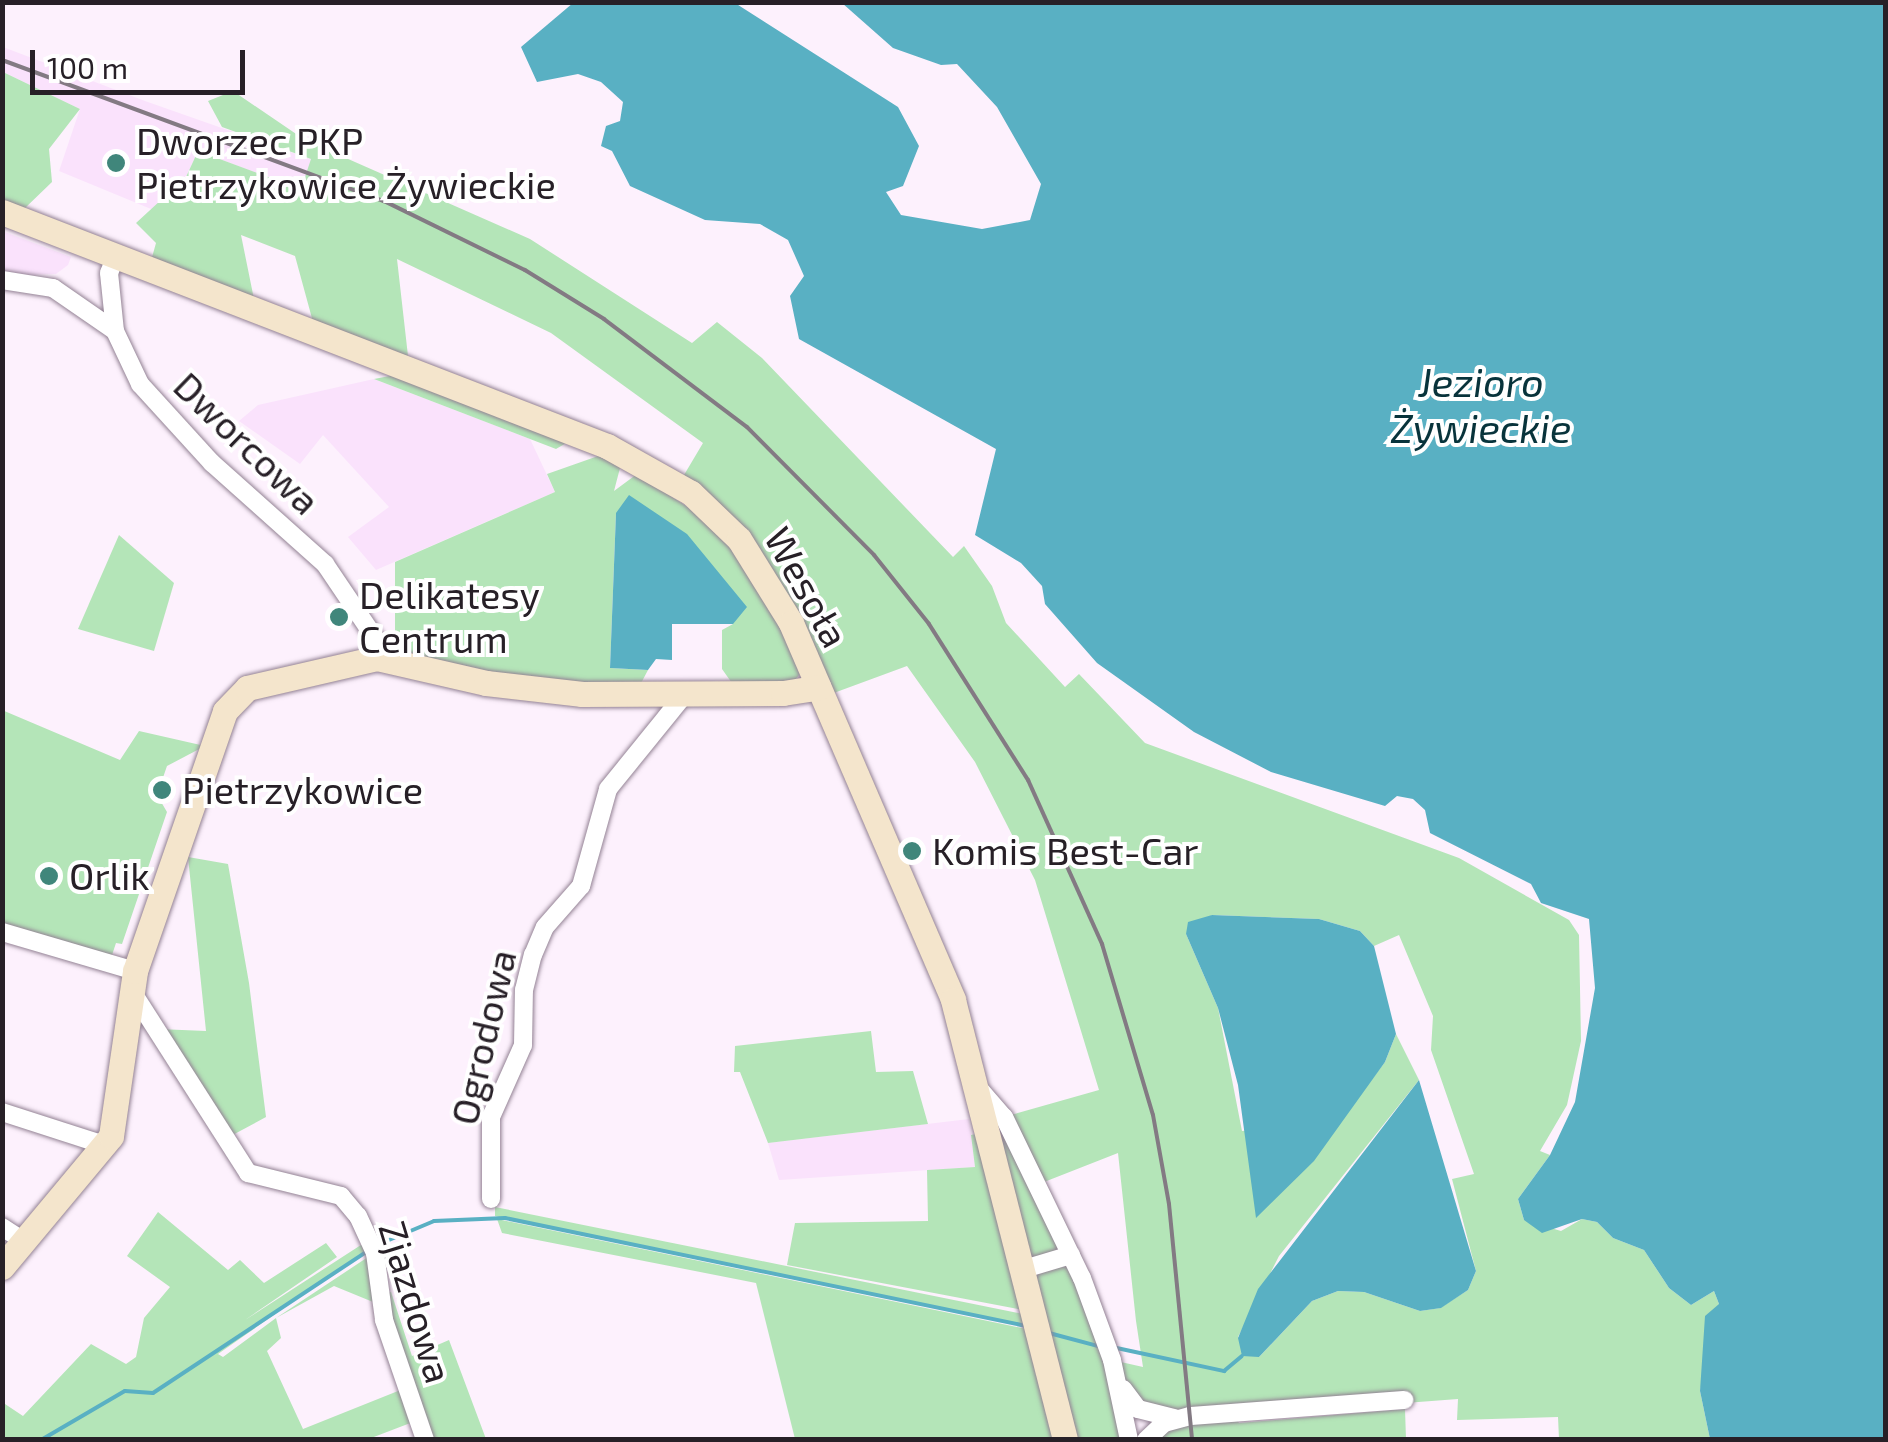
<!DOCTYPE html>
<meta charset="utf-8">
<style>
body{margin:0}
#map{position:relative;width:1888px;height:1442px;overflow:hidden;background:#fdf1fd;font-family:"Exo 2",sans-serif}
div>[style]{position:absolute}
.built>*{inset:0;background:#fae2fc}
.green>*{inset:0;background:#b4e5b8}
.water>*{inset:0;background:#59b0c3}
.stream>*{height:4px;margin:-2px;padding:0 2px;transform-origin:2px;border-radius:2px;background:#59b0c3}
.roads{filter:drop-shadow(0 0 2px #938294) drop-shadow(0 0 2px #938294)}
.street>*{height:18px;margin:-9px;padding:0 9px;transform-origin:9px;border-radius:9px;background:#fff}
.secondary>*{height:25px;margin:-12.5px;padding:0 12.5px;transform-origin:12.5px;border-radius:12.5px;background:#f4e5cc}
.rail>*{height:4px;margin:-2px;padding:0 2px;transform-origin:2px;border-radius:2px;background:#837a83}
.dots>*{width:28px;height:28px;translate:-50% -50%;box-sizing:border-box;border:5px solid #fff;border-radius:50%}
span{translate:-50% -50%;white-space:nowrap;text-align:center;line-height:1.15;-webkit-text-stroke:8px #fff;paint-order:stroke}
.poi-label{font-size:38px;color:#272027}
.left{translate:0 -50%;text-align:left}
.street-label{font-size:38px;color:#272027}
.water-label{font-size:40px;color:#08333b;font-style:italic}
.frame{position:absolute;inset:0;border:5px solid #272027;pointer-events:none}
.scale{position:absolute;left:30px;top:50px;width:215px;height:45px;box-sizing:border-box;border:5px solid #272027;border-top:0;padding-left:12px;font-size:30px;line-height:35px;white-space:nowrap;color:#272027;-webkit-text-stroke:8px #fff;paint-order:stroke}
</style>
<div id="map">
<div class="built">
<i style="clip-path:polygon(3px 47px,145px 101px,370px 180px,355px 210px,198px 151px,168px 216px,59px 171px,80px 109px,3px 72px)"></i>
<i style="clip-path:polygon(2px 231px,71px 257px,68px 265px,56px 274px,3px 276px)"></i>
<i style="clip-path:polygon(374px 379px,530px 439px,555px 492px,376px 570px,348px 537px,389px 507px,323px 435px,300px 464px,239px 421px,258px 405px)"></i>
<i style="clip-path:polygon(969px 1119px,975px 1167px,779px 1180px,768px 1143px)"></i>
</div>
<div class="green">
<i style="clip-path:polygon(3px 72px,80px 109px,49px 149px,52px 182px,24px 209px,3px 200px)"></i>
<i style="clip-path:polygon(evenodd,233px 91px,305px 140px,530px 239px,692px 343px,717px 322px,762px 358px,953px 557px,964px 546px,992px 586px,1006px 623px,1065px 687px,1079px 674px,1145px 743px,1459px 858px,1569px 920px,1579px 935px,1581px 1041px,1567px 1105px,1540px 1151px,1550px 1155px,1518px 1199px,1524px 1220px,1561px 1231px,1582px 1219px,1597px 1222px,1613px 1238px,1644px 1250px,1669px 1288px,1691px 1305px,1714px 1291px,1719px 1304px,1700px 1391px,1710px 1439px,1559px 1439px,1558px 1417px,1457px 1420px,1458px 1399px,1234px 1416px,1239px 1423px,1405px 1409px,1406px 1439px,1146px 1439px,1159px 1417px,1126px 1396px,1129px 1439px,1065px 1439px,981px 1091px,1004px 1117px,1099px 1090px,1035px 880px,975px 762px,907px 666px,831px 694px,684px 475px,703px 443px,551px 333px,397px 259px,408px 356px,316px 333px,295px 256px,241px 235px,256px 309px,149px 268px,156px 243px,136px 223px,186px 177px,198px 151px,301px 189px,311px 159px,222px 127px,208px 101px,233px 91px,1212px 915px,1319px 919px,1360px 931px,1374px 946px,1399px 935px,1433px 1016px,1431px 1050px,1474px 1174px,1452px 1179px,1476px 1271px,1468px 1290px,1440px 1308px,1420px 1311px,1364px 1292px,1338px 1291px,1312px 1301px,1259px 1357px,1238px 1337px,1279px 1256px,1419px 1080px,1396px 1034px,1385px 1062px,1340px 1121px,1242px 1131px,1218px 1008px,1186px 934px,1212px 915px,233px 91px,1118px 1153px,1136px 1321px,1143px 1367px,1112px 1360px,1039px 1184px,1118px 1153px)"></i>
<i style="clip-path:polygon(400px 374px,568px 442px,556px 449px,374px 379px)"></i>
<i style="clip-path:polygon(601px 455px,620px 468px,614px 491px,637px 474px,712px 523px,763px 587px,800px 674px,795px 680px,734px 686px,722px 669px,722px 630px,733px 624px,616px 513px,610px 668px,648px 670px,639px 687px,541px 683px,413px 654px,395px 641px,395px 562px,555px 492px,547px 474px)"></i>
<i style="clip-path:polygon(119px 535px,174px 583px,154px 651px,78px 629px)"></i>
<i style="clip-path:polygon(2px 710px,120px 760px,139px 731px,205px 746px,167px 766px,157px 795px,167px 812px,122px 944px,116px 943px,111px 958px,3px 927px)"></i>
<i style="clip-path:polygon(188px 857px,228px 864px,249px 983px,266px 1117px,227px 1138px,158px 1029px,206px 1031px)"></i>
<i style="clip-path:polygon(871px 1031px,876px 1072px,913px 1071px,928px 1124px,768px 1143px,740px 1072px,734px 1072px,735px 1046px)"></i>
<i style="clip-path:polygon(976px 1134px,1023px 1310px,787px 1265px,795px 1223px,928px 1221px,927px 1170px,975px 1167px,971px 1135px)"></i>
<i style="clip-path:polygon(495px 1207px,1023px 1314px,1025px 1325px,539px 1226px,495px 1216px)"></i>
<i style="clip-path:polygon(158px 1212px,228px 1270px,240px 1260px,264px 1283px,326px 1243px,337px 1257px,245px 1320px,364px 1243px,367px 1250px,218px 1354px,223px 1357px,276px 1318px,371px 1255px,373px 1302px,334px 1286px,276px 1318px,281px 1338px,267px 1351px,303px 1429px,403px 1389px,413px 1422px,366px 1440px,3px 1440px,2px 1402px,23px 1416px,91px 1344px,126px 1364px,136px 1357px,144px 1318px,170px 1287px,127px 1256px)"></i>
<i style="clip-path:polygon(497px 1219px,1027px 1329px,1055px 1439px,795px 1439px,756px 1283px,502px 1233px)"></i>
<i style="clip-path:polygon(391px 1292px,412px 1356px,449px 1340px,486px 1439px,430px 1439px,387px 1319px,385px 1293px)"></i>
</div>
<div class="water">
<i style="clip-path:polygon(573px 3px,735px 3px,898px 107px,919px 146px,903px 186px,886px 192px,901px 215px,982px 229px,1030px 220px,1041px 184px,997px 107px,957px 64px,941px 65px,893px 48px,842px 3px,1885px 3px,1885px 1439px,1710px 1439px,1700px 1391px,1705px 1316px,1719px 1304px,1714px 1291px,1691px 1305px,1669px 1288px,1644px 1250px,1613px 1238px,1597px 1222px,1582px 1219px,1542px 1233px,1524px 1220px,1518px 1199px,1550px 1155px,1575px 1102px,1595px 988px,1589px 919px,1541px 903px,1531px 884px,1430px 833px,1425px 810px,1413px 799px,1397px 796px,1385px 806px,1271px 772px,1194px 732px,1097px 663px,1045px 604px,1042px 586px,1021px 563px,975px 535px,996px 449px,799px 339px,790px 296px,804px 276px,788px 240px,760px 224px,705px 220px,630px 186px,612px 151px,601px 146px,606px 126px,620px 121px,623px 102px,601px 82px,578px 74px,537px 82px,521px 47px)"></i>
<i style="clip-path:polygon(629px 495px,687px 534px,747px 607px,733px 624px,672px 624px,672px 660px,656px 659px,648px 670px,610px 668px,616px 513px)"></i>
<i style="clip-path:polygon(1212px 915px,1319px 919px,1360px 931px,1374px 946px,1396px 1034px,1385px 1062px,1314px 1161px,1256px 1218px,1238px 1085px,1218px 1008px,1186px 934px,1188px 922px)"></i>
<i style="clip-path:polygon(1419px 1080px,1476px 1271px,1468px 1290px,1441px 1308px,1420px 1311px,1364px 1292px,1338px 1291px,1312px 1301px,1259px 1357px,1242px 1356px,1238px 1338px,1258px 1289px)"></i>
</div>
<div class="stream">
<i style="left:377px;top:1245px;width:62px;rotate:-22.8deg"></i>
<i style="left:434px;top:1221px;width:71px;rotate:-2.4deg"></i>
<i style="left:505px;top:1218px;width:532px;rotate:11.71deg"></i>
<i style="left:1049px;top:1333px;width:51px;rotate:14.9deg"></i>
<i style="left:1112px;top:1347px;width:115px;rotate:12.1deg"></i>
<i style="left:1224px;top:1371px;width:23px;rotate:-40deg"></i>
<i style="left:41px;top:1440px;width:97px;rotate:-30.3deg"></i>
<i style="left:125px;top:1391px;width:28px;rotate:4deg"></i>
<i style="left:153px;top:1393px;width:259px;rotate:-33.5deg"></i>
</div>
<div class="roads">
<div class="street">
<i style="left:116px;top:255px;width:19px;rotate:111deg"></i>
<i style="left:109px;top:273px;width:58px;rotate:84.1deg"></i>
<i style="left:115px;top:331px;width:59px;rotate:64.7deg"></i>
<i style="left:140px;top:384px;width:107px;rotate:47.7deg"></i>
<i style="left:212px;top:463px;width:152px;rotate:41.8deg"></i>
<i style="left:325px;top:564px;width:115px;rotate:56deg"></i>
<i style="left:2px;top:280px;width:52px;rotate:8.9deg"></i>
<i style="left:53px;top:288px;width:75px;rotate:34.7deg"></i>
<i style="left:2px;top:932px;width:139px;rotate:16.3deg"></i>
<i style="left:133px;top:993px;width:214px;rotate:57.4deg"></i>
<i style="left:248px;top:1173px;width:96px;rotate:13.9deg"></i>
<i style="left:341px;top:1196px;width:26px;rotate:50deg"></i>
<i style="left:358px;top:1216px;width:41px;rotate:65.3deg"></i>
<i style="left:375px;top:1253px;width:68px;rotate:82.3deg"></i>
<i style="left:384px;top:1320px;width:127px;rotate:71.1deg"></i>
<i style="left:981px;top:1091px;width:35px;rotate:49deg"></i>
<i style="left:1004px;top:1117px;width:179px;rotate:64.2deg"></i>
<i style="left:1082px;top:1278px;width:87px;rotate:69.9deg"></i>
<i style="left:1112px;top:1360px;width:82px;rotate:78deg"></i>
<i style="left:2px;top:1112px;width:107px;rotate:17.9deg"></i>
<i style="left:491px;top:1199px;width:82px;rotate:-90deg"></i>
<i style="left:491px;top:1117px;width:79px;rotate:-66deg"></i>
<i style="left:523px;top:1045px;width:55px;rotate:-89deg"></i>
<i style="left:524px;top:990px;width:36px;rotate:-76deg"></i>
<i style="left:533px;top:955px;width:30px;rotate:-67deg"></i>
<i style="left:545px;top:927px;width:55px;rotate:-48.7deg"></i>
<i style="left:581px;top:886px;width:101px;rotate:-74.4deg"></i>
<i style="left:608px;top:789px;width:121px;rotate:-51deg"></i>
<i style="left:2px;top:1227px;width:27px;rotate:33deg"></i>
<i style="left:1024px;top:1269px;width:49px;rotate:-16.6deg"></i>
<i style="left:1123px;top:1389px;width:25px;rotate:53deg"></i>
<i style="left:1138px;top:1409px;width:38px;rotate:14deg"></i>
<i style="left:1146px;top:1440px;width:25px;rotate:-43deg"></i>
<i style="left:1164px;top:1423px;width:27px;rotate:-15deg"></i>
<i style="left:1190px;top:1416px;width:215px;rotate:-4.3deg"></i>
</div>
<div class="secondary">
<i style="left:2px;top:212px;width:649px;rotate:21.15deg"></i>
<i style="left:607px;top:446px;width:96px;rotate:29.2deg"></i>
<i style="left:691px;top:493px;width:66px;rotate:43.8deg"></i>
<i style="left:739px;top:539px;width:99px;rotate:58.2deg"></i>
<i style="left:791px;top:623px;width:410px;rotate:66.7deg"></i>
<i style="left:953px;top:1000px;width:454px;rotate:75.7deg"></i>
<i style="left:2px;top:1267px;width:170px;rotate:-50.2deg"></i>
<i style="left:111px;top:1136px;width:167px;rotate:-81.7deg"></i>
<i style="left:135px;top:971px;width:275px;rotate:-70.9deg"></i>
<i style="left:225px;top:711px;width:32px;rotate:-46deg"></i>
<i style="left:247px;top:688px;width:133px;rotate:-13deg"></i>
<i style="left:377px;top:658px;width:112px;rotate:12.9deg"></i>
<i style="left:486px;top:683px;width:97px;rotate:6.5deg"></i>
<i style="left:582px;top:694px;width:201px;rotate:-0.3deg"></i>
<i style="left:783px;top:693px;width:36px;rotate:-9deg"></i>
</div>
</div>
<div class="rail">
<i style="left:2px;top:60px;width:407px;rotate:20.3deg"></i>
<i style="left:384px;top:201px;width:157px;rotate:26.1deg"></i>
<i style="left:525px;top:270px;width:93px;rotate:31.8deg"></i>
<i style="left:604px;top:319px;width:179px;rotate:37.1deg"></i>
<i style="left:747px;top:427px;width:180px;rotate:45.2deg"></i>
<i style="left:874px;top:555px;width:88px;rotate:51.4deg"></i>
<i style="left:929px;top:624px;width:185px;rotate:57.6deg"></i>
<i style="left:1028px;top:780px;width:180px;rotate:65.7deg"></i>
<i style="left:1102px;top:944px;width:178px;rotate:73.4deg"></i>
<i style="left:1153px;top:1115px;width:90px;rotate:79.8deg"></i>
<i style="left:1169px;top:1204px;width:237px;rotate:84.4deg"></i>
</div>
<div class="dots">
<i style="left:116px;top:163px;background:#40867b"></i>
<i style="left:339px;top:617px;background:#40867b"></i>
<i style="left:162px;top:790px;background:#40867b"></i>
<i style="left:912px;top:851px;background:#40867b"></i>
<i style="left:49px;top:876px;background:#40867b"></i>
</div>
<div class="poi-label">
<span class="left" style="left:136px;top:163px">Dworzec PKP<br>Pietrzykowice Żywieckie</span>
<span class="left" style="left:359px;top:617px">Delikatesy<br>Centrum</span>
<span class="left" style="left:182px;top:790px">Pietrzykowice</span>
<span class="left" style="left:932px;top:851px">Komis Best-Car</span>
<span class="left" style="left:69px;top:876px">Orlik</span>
</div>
<div class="street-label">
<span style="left:247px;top:443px;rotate:44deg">Dworcowa</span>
<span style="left:807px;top:587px;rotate:61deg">Wesoła</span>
<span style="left:483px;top:1037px;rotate:-77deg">Ogrodowa</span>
<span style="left:416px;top:1302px;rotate:73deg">Zjazdowa</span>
</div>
<div class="water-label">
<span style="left:1481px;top:404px">Jezioro<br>Żywieckie</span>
</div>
<div class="frame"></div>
<div class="scale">100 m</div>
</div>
